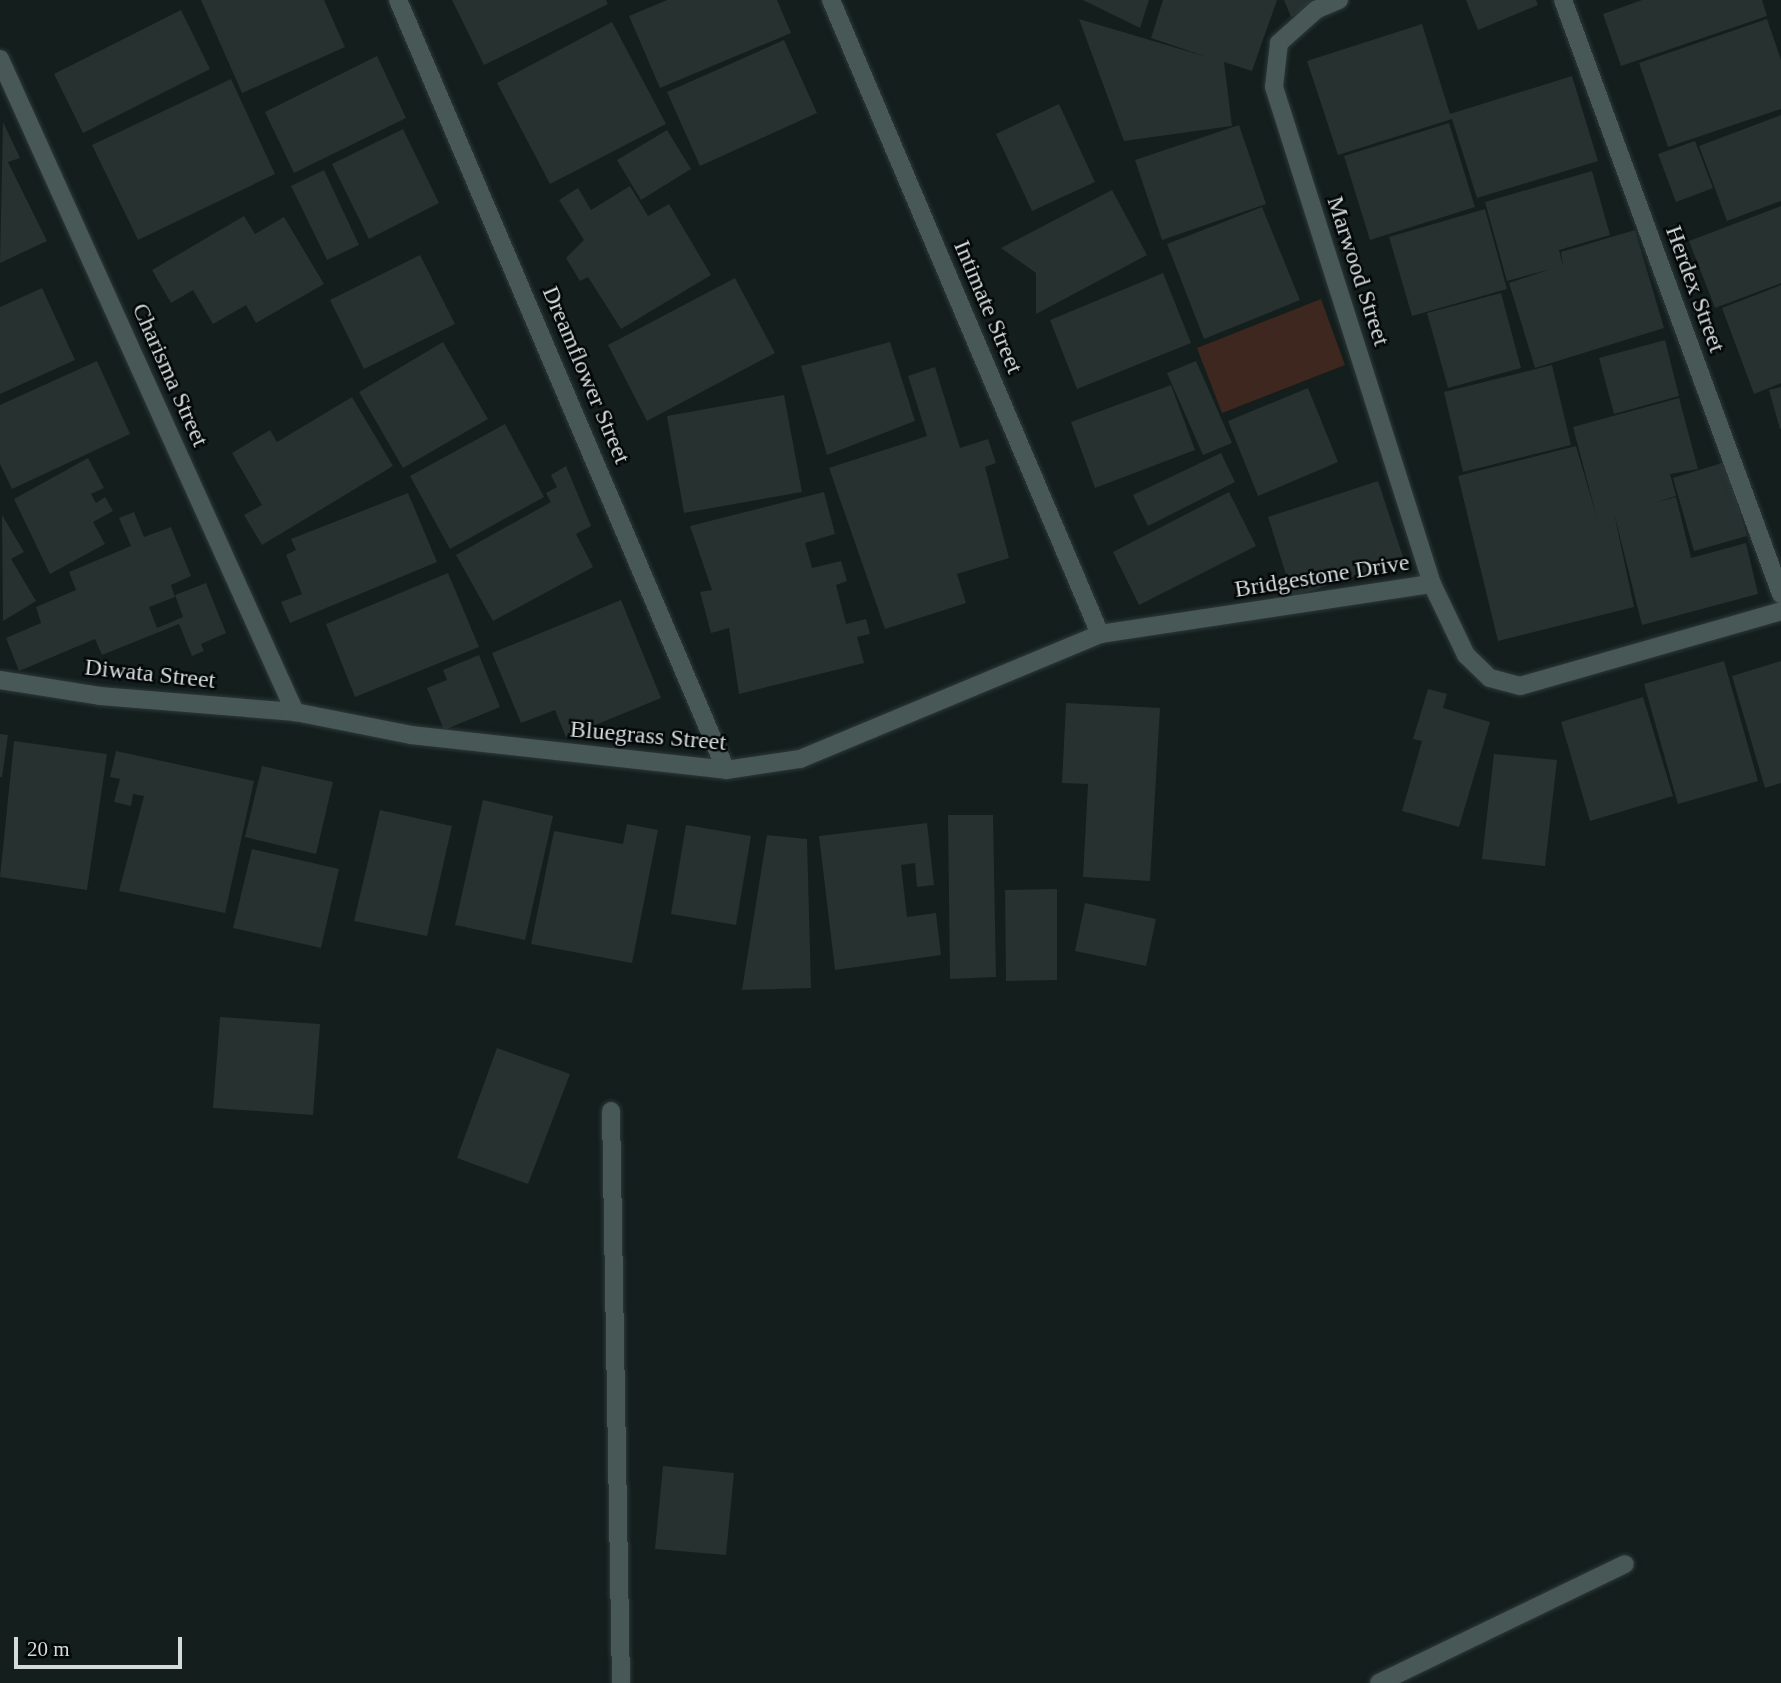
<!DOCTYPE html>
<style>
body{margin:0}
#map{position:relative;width:1781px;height:1683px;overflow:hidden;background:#131e1d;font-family:"Times New Roman",serif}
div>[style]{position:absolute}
.green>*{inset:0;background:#3e271f}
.building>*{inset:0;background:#263130}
.roads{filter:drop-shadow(0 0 2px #2e3838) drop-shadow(0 0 2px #2e3838)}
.minor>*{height:18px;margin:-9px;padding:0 9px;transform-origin:9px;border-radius:9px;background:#485857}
span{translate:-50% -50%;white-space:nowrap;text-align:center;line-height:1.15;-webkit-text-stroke:5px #040707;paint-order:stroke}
.street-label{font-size:24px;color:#d5dbdb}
.scale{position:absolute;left:14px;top:1637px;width:168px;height:32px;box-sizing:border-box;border:4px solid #d5dbdb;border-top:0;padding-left:9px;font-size:21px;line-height:24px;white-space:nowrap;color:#d5dbdb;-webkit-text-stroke:5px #040707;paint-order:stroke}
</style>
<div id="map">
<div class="green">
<i style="clip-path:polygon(1321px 299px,1345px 365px,1222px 413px,1197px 348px)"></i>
</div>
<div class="building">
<i style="clip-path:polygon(201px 0,324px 0,345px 47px,242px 93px)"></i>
<i style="clip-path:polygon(452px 0,606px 0,608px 4px,484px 65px)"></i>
<i style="clip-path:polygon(667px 0,777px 0,791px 33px,660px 88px,629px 16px)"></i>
<i style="clip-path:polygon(1083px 0,1149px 0,1140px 28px)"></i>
<i style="clip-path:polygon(1163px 0,1277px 0,1252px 71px,1224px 62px,1232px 126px,1124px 141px,1079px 19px,1207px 57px,1151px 38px)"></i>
<i style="clip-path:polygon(1284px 0,1327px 0,1291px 17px)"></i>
<i style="clip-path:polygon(1466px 0,1536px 0,1538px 5px,1478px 30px)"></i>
<i style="clip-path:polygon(1642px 0,1762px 0,1767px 16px,1621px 66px,1603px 14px)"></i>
<i style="clip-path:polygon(181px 10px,210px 69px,83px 133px,54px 74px)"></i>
<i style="clip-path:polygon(1767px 19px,1781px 60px,1781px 109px,1668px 147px,1639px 63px)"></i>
<i style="clip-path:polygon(612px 22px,666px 124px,550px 184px,497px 83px)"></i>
<i style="clip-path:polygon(1422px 24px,1450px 114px,1572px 76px,1598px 161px,1477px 198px,1452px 119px,1338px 155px,1307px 61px)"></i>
<i style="clip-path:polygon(784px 40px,817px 113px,700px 166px,667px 92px)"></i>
<i style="clip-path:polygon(377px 56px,406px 118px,294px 173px,265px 112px)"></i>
<i style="clip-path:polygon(231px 79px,275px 174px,138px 240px,92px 145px)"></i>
<i style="clip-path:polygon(1059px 104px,1095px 182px,1032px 211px,996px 134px)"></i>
<i style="clip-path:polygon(1781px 115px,1781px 201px,1727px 221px,1699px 146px)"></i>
<i style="clip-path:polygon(3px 122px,20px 158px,8px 162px,47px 241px,0 263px)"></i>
<i style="clip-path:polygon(1449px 123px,1475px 207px,1370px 240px,1344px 156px)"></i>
<i style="clip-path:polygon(1239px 125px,1266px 204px,1162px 240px,1135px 160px)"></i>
<i style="clip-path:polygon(403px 129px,439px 203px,369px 239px,332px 164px)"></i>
<i style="clip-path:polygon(667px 130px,691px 169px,641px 200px,617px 160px)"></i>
<i style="clip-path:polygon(1695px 141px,1713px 188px,1676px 202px,1658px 154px)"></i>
<i style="clip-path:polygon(324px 170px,359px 245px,327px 260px,291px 186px)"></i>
<i style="clip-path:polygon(1592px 171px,1610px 235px,1559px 250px,1563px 266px,1561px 252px,1635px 230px,1664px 328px,1535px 368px,1509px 283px,1551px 269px,1507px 281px,1485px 202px)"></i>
<i style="clip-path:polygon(630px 186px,648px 216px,669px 204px,711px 275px,621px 329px,588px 277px,580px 281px,566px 258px,584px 240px,559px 200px,578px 188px,591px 210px)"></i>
<i style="clip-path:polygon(1112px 190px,1147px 255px,1036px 314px,1036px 273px,1001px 248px)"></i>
<i style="clip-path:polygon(1781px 206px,1781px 283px,1715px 308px,1689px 241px)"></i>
<i style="clip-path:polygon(1262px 207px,1300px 300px,1204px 339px,1167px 244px)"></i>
<i style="clip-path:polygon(1485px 209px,1507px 289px,1412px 316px,1389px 237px)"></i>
<i style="clip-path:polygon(244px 216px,255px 234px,284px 217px,324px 284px,256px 323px,246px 305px,213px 324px,193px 290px,171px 303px,152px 270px)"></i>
<i style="clip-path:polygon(420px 255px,455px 324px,364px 369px,330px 300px)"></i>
<i style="clip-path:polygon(1163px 273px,1191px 343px,1077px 389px,1050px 320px)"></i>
<i style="clip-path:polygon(735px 278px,775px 353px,647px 421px,608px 345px)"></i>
<i style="clip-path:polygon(1781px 285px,1781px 383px,1754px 394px,1722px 308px)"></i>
<i style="clip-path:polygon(42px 288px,75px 360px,0 394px,0 307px)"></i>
<i style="clip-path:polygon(1501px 293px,1521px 368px,1448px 388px,1427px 313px)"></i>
<i style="clip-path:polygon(1665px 340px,1679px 396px,1614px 414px,1599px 358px)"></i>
<i style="clip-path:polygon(443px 342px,488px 419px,403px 468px,359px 392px)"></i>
<i style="clip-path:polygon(890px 342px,915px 421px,827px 455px,801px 366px)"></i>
<i style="clip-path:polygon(97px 361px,130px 434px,12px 489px,0 464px,0 405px)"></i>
<i style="clip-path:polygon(1196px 361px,1232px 443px,1203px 455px,1167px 373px)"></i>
<i style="clip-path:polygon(1552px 365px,1571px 445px,1463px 472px,1444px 392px)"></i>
<i style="clip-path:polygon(935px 367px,960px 448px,988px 439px,996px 463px,985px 467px,1009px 558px,957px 574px,966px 603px,885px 629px,829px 468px,927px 436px,908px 376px)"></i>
<i style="clip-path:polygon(1171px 385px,1195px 450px,1095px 488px,1071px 422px)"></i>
<i style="clip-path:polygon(1781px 387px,1781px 428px,1780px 429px,1769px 390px)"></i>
<i style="clip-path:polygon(1308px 388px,1338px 462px,1258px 496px,1228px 421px)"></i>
<i style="clip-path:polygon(784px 395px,802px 492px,684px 513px,667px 416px)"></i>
<i style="clip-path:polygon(352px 397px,393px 466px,262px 545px,244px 515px,262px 505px,232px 453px,270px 430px,277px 442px)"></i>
<i style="clip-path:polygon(1679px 398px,1698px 469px,1670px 474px,1676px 496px,1654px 503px,1676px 497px,1691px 558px,1746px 543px,1758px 594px,1642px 625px,1614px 513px,1634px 607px,1498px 641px,1458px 476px,1576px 446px,1597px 518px,1573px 427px)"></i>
<i style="clip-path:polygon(505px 424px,544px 497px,450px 549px,410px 476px)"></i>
<i style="clip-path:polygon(1221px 453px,1235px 482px,1148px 526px,1133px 495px)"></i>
<i style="clip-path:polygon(88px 458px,104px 488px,91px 494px,96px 503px,105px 497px,113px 511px,93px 522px,105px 544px,50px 574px,14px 499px)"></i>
<i style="clip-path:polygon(1725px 462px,1747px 536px,1694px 551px,1673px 478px)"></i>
<i style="clip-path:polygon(566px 466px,591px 526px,576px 534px,593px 567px,493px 621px,456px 555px,551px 502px,546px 493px,557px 487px,551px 475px)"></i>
<i style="clip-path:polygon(1378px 481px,1404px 560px,1293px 597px,1268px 517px)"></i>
<i style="clip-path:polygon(824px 492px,835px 534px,805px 543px,812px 568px,841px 561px,847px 581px,836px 585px,846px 624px,866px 619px,870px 634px,857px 637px,864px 663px,739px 694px,729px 628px,711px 633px,700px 592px,712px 590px,690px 526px)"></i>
<i style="clip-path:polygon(1229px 492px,1256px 546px,1139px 605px,1113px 552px)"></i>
<i style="clip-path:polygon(408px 493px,437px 562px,290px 623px,281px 602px,302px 594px,286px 555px,296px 550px,291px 539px)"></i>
<i style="clip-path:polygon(134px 512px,144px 537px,171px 527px,191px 576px,171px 585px,175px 597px,149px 607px,157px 628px,183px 617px,175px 595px,206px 583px,226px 633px,201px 644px,204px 651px,192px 656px,179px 624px,102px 655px,95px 639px,19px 671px,6px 638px,41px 623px,36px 607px,76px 590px,69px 572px,131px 546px,119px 518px)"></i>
<i style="clip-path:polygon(2px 515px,24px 552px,11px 559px,36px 601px,3px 621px)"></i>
<i style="clip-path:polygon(448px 573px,479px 647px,355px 697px,326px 624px)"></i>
<i style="clip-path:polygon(621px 600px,661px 698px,566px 737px,555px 710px,521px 723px,492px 653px)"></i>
<i style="clip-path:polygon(479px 655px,500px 707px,444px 730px,427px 688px,447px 680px,443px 670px)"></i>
<i style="clip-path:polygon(1724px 661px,1758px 781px,1678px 804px,1644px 684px)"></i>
<i style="clip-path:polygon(1781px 661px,1781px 783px,1765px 788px,1732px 676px)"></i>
<i style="clip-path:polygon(1428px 689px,1447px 694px,1443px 708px,1490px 722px,1459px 827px,1402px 811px,1422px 741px,1413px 739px)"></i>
<i style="clip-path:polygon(1643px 697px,1673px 796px,1590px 821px,1561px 722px)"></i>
<i style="clip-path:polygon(1066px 703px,1160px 708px,1150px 881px,1083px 877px,1088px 784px,1062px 783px)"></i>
<i style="clip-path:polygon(0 734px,8px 735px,2px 777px,0 777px)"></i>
<i style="clip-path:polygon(14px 741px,107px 754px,87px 890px,0 877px)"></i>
<i style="clip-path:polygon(116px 751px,254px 781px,225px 913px,119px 891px,144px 796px,133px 794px,131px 806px,114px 802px,120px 779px,110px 777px)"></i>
<i style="clip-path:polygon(1494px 754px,1557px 760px,1545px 866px,1482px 859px)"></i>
<i style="clip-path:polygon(262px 766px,333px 782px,316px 854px,245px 837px)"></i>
<i style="clip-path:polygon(483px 800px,553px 816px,525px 940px,455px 925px)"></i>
<i style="clip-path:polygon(380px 810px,452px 826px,427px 936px,354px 921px)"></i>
<i style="clip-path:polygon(948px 815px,993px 815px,996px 977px,950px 979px)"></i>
<i style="clip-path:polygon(927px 823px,934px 885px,917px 887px,915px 863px,901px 865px,907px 917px,936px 913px,941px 955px,835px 970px,819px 836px)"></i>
<i style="clip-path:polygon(627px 824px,658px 830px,632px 963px,531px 944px,554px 831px,623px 844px)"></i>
<i style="clip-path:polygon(686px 825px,751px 836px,736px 925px,671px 914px)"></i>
<i style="clip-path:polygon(767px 835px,807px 839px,811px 988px,742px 990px)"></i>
<i style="clip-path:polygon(252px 849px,339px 869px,321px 948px,233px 928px)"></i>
<i style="clip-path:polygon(1057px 889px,1057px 980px,1006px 981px,1005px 890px)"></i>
<i style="clip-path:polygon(1085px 903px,1156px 919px,1146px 966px,1075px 951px)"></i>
<i style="clip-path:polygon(220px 1017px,320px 1024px,313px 1115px,213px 1108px)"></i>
<i style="clip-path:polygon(497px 1048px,570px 1074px,528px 1184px,457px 1158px)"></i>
<i style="clip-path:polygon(663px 1466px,734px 1473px,726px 1555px,655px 1549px)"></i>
</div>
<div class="roads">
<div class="minor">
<i style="left:398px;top:0;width:837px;rotate:66.93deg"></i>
<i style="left:831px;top:0;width:689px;rotate:67.01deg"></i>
<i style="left:1339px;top:0;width:25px;rotate:157deg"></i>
<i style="left:1316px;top:10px;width:50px;rotate:138.3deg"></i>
<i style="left:1279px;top:43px;width:44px;rotate:96.5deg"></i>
<i style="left:1274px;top:87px;width:522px;rotate:72.36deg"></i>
<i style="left:1563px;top:0;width:633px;rotate:69.85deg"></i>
<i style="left:0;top:59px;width:717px;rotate:65.69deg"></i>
<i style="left:0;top:680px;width:101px;rotate:9.1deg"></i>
<i style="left:100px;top:696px;width:196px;rotate:4.7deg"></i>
<i style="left:295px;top:712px;width:118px;rotate:11.2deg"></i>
<i style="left:411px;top:735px;width:317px;rotate:6.3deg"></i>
<i style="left:726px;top:770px;width:75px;rotate:-8.5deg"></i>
<i style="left:800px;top:759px;width:325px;rotate:-22.6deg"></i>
<i style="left:1100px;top:634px;width:336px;rotate:-8.6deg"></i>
<i style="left:1432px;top:584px;width:79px;rotate:64.4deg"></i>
<i style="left:1466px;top:655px;width:33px;rotate:44deg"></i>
<i style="left:1490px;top:678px;width:31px;rotate:15deg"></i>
<i style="left:1520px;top:686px;width:272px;rotate:-16deg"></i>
<i style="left:611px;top:1111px;width:572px;rotate:89deg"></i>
<i style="left:1379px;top:1683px;width:273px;rotate:-25.8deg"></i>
</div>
</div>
<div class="street-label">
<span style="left:1358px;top:271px;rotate:72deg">Marwood Street</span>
<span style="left:1695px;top:289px;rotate:70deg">Herdex Street</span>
<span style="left:988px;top:307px;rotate:67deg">Intimate Street</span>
<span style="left:170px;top:375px;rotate:66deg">Charisma Street</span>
<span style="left:586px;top:375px;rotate:67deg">Dreamflower Street</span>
<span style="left:1322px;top:576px;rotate:-9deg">Bridgestone Drive</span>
<span style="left:150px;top:674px;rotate:6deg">Diwata Street</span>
<span style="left:648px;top:736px;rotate:5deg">Bluegrass Street</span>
</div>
<div class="scale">20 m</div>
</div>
